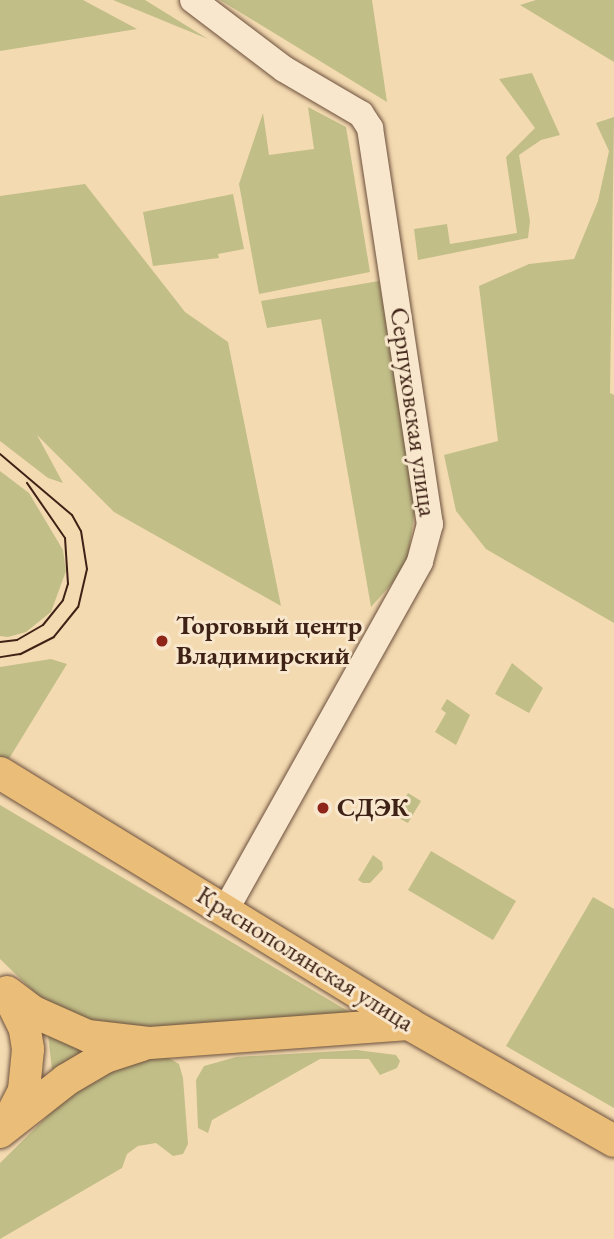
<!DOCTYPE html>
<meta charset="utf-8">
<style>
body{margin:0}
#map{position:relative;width:614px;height:1239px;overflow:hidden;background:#f4dab1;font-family:"EB Garamond",serif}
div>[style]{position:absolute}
.green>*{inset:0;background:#c1be88}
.roads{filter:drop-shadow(0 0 2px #6c503d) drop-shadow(0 0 2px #6c503d)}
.minor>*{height:26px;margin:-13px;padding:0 13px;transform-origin:13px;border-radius:13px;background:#f8e7cc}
.major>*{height:32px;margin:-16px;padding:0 16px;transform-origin:16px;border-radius:16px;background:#eabd78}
.tram>*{height:2px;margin:-1px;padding:0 1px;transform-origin:1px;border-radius:1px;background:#3e2216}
.dots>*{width:19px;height:19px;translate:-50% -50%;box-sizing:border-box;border:4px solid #f8e7cc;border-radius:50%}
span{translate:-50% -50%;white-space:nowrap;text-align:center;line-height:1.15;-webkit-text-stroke:6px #f8e7cc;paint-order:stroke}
.street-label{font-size:26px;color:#3e2216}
.poi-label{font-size:26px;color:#3e2216;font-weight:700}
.left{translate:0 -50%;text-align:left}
</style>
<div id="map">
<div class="green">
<i style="clip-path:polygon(0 0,83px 0,137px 29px,0 51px)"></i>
<i style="clip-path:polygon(113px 0,145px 0,208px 39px)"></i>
<i style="clip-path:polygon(220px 0,372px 0,387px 102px)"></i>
<i style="clip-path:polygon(536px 0,614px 0,614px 62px,520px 5px)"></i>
<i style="clip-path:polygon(532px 73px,560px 135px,541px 140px,519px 155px,530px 221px,528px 238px,418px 260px,414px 229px,447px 224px,450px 244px,517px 233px,506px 157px,535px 128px,499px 79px)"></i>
<i style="clip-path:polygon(308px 107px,346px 127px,370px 272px,259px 294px,239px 184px,263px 113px,269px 155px,314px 149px)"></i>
<i style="clip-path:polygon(614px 117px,610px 393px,614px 395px,614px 623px,486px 549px,456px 511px,444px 455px,498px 441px,479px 286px,529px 264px,574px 259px,598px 201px,609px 151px,596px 123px)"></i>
<i style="clip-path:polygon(85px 184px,185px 312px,228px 342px,281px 606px,114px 512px,37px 435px,63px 483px,48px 478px,0 441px,0 196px)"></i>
<i style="clip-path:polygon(233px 194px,244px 249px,218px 254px,219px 258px,153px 266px,143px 212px)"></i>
<i style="clip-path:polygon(379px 281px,416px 504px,408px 556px,395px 580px,371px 607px,321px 319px,267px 328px,261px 301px)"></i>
<i style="clip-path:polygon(0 471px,29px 493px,63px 550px,66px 571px,51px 612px,26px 632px,8px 637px,0 636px)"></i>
<i style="clip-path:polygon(51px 659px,67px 664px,7px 762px,0 758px,0 667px)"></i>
<i style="clip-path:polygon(512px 663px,543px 688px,529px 713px,495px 694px)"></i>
<i style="clip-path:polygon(447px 699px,470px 715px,456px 745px,435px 732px,446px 713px,441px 709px)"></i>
<i style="clip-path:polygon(408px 793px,421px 801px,408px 823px,395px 816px)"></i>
<i style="clip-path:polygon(0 805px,353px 1014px,146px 1031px,64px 1021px,0 959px)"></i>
<i style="clip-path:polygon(431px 851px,516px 901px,493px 940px,408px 890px)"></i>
<i style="clip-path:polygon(373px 855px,382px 862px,383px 869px,370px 883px,363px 883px,358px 880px)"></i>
<i style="clip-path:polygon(593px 897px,614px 909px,614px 1108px,506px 1046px)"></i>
<i style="clip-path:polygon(48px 1034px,86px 1049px,52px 1070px)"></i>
<i style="clip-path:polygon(357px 1050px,396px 1055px,400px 1061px,397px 1068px,380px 1075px,369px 1059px,320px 1059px,212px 1120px,208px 1133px,198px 1128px,196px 1080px,204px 1066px,236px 1057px)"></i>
<i style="clip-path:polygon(167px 1057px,179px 1064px,183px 1078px,188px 1144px,183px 1154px,173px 1156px,156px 1143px,138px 1146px,127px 1154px,122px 1168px,0 1239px,0 1163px,81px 1083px,135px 1061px)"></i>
</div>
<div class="roads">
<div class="minor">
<i style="left:193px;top:0;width:114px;rotate:37.2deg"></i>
<i style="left:284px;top:69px;width:89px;rotate:30.3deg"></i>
<i style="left:361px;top:114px;width:17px;rotate:57deg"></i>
<i style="left:370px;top:128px;width:401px;rotate:81.4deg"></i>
<i style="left:430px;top:524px;width:39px;rotate:105deg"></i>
<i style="left:420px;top:562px;width:398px;rotate:119.2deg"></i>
</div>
<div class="major">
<i style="left:0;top:773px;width:480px;rotate:31.5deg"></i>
<i style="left:409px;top:1024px;width:236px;rotate:29.7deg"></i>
<i style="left:7px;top:992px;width:34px;rotate:37deg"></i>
<i style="left:34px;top:1012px;width:59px;rotate:24deg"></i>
<i style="left:88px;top:1036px;width:61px;rotate:6.5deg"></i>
<i style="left:149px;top:1043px;width:261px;rotate:-4.2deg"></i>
<i style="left:8px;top:1122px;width:36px;rotate:-63deg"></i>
<i style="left:24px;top:1090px;width:41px;rotate:-84.4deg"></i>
<i style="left:28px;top:1049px;width:20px;rotate:-99deg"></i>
<i style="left:25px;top:1029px;width:39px;rotate:-116deg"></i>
<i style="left:0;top:1132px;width:84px;rotate:-38.2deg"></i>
<i style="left:66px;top:1080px;width:45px;rotate:-30.5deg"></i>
<i style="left:105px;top:1057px;width:38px;rotate:-18deg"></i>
</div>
</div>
<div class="tram">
<i style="left:0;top:454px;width:94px;rotate:40.3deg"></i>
<i style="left:72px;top:515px;width:18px;rotate:61deg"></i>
<i style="left:81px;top:531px;width:38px;rotate:81deg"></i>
<i style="left:87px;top:569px;width:39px;rotate:103deg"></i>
<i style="left:78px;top:607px;width:38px;rotate:129deg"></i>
<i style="left:54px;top:637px;width:38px;rotate:153deg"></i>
<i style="left:20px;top:654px;width:20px;rotate:171deg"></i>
<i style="left:0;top:642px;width:17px;rotate:-7deg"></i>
<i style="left:17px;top:640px;width:30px;rotate:-30deg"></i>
<i style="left:43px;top:625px;width:32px;rotate:-51deg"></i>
<i style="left:63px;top:600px;width:17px;rotate:-73deg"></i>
<i style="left:68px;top:584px;width:46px;rotate:-93.7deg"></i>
<i style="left:65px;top:538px;width:67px;rotate:-124.6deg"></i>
</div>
<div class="dots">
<i style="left:162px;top:641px;background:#8f2418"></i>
<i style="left:323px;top:808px;background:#8f2418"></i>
</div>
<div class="street-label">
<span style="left:413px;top:412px;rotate:82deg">Серпуховская улица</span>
<span style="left:305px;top:959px;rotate:32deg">Краснополянская улица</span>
</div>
<div class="poi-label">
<span class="left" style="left:176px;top:641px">Торговый центр<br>Владимирский</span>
<span class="left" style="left:337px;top:808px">СДЭК</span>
</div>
</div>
